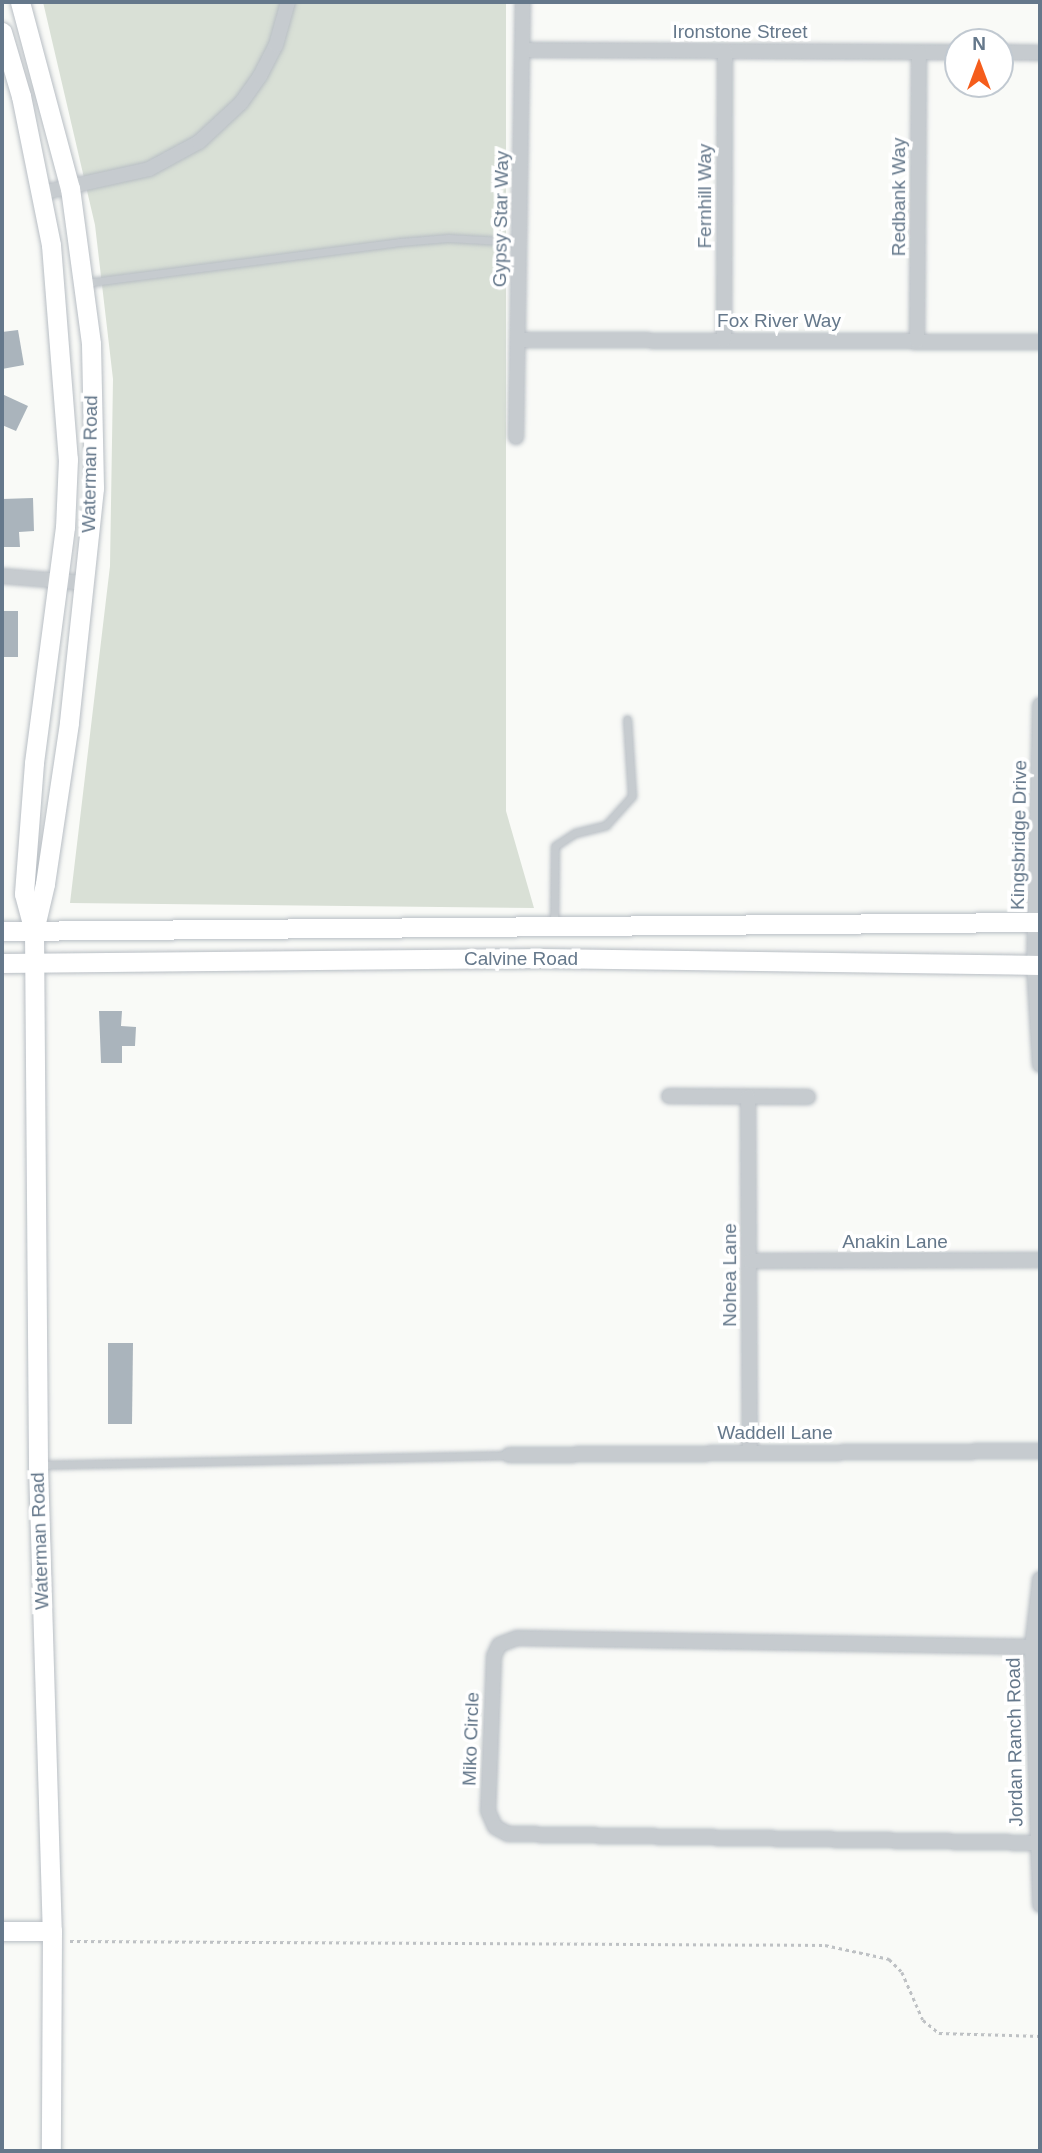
<!DOCTYPE html>
<style>
body{margin:0}
#map{position:relative;width:1042px;height:2153px;overflow:hidden;background:#f9faf7;font-family:Helvetica,sans-serif}
div>[style]{position:absolute}
.green>*{inset:0;background:#d9e0d6}
.building>*{inset:0;background:#aab4bc}
.path>*{height:2.5px;margin-top:-1.25px;transform-origin:0;background:repeating-linear-gradient(90deg,#bec1c4 0 3.5px,transparent 0 7px)}
.roads{filter:drop-shadow(0 0 2px #b8bec4) drop-shadow(0 0 2px #b8bec4)}
.lane>*{height:7px;margin:-3.5px;padding:0 3.5px;transform-origin:3.5px;border-radius:3.5px;background:#c6cbcf}
.street>*{height:14px;margin:-7px;padding:0 7px;transform-origin:7px;border-radius:7px;background:#c6cbcf}
.secondary>*{height:19px;margin:-9.5px;padding:0 9.5px;transform-origin:9.5px;border-radius:9.5px;background:#fff}
span{translate:-50% -50%;white-space:nowrap;text-align:center;line-height:1.15;-webkit-text-stroke:7px #fff;paint-order:stroke}
.street-label{font-size:19px;color:#65788b}
.frame{position:absolute;inset:0;border:4px solid #65788b;pointer-events:none}
.north{position:absolute;left:944px;top:28px;width:70px;height:70px;box-sizing:border-box;background:#fff;border:2px solid #c1c9d1;border-radius:50%;rotate:0deg;font-size:19px;font-weight:700;line-height:28px;text-align:center;color:#65788b}
.north::after{content:'';display:block;margin:auto;width:24px;height:32px;background:#f55d1c;clip-path:polygon(50% 0,100% 100%,50% 72%,0 100%)}
</style>
<div id="map">
<div class="green">
<i style="clip-path:polygon(43px 2px,506px 2px,506px 811px,534px 908px,70px 903px,110px 566px,113px 379px,95px 225px)"></i>
</div>
<div class="building">
<i style="clip-path:polygon(18px 330px,24px 365px,2px 369px,2px 332px)"></i>
<i style="clip-path:polygon(2px 394px,28px 406px,16px 431px,2px 425px)"></i>
<i style="clip-path:polygon(33px 498px,34px 531px,19px 532px,20px 547px,2px 547px,2px 499px)"></i>
<i style="clip-path:polygon(2px 611px,18px 611px,18px 657px,2px 657px)"></i>
<i style="clip-path:polygon(99px 1011px,122px 1011px,121px 1026px,136px 1027px,135px 1046px,122px 1046px,122px 1063px,101px 1063px)"></i>
<i style="clip-path:polygon(108px 1343px,133px 1343px,132px 1424px,108px 1424px)"></i>
</div>
<div class="path">
<i style="left:70px;top:1941px;width:755px;rotate:0.3deg"></i>
<i style="left:825px;top:1945px;width:66px;rotate:12.3deg"></i>
<i style="left:889px;top:1959px;width:18px;rotate:45deg"></i>
<i style="left:902px;top:1972px;width:52px;rotate:66.4deg"></i>
<i style="left:923px;top:2020px;width:21px;rotate:39deg"></i>
<i style="left:939px;top:2033px;width:101px;rotate:1.7deg"></i>
</div>
<div class="roads">
<div class="lane">
<i style="left:85px;top:283px;width:318px;rotate:-7.4deg"></i>
<i style="left:400px;top:242px;width:48px;rotate:-4.8deg"></i>
<i style="left:448px;top:238px;width:72px;rotate:3.2deg"></i>
<i style="left:554px;top:925px;width:79px;rotate:-89.3deg"></i>
<i style="left:555px;top:846px;width:24px;rotate:-33deg"></i>
<i style="left:575px;top:833px;width:32px;rotate:-14deg"></i>
<i style="left:606px;top:825px;width:39px;rotate:-48deg"></i>
<i style="left:632px;top:796px;width:77px;rotate:-93.7deg"></i>
<i style="left:39px;top:1465px;width:470px;rotate:-1.2deg"></i>
</div>
<div class="street">
<i style="left:522px;top:50px;width:436px;rotate:0.3deg"></i>
<i style="left:1000px;top:52px;width:40px;rotate:1.4deg"></i>
<i style="left:41px;top:193px;width:111px;rotate:-12.5deg"></i>
<i style="left:149px;top:169px;width:57px;rotate:-28.4deg"></i>
<i style="left:199px;top:142px;width:57px;rotate:-42.9deg"></i>
<i style="left:241px;top:103px;width:33px;rotate:-55deg"></i>
<i style="left:260px;top:76px;width:35px;rotate:-63deg"></i>
<i style="left:276px;top:45px;width:45px;rotate:-74.4deg"></i>
<i style="left:518px;top:340px;width:522px;rotate:0.22deg"></i>
<i style="left:724px;top:340px;width:289px;rotate:-89.8deg"></i>
<i style="left:917px;top:341px;width:289px;rotate:-89.6deg"></i>
<i style="left:516px;top:437px;width:435px;rotate:-89.1deg"></i>
<i style="left:2px;top:576px;width:84px;rotate:4.8deg"></i>
<i style="left:1040px;top:705px;width:260px;rotate:91.3deg"></i>
<i style="left:1034px;top:965px;width:100px;rotate:86.6deg"></i>
<i style="left:669px;top:1096px;width:139px;rotate:0.4deg"></i>
<i style="left:748px;top:1097px;width:356px;rotate:89.7deg"></i>
<i style="left:750px;top:1261px;width:290px;rotate:-0.2deg"></i>
<i style="left:509px;top:1455px;width:531px;rotate:-0.43deg"></i>
<i style="left:1040px;top:1579px;width:68px;rotate:96.7deg"></i>
<i style="left:1032px;top:1647px;width:258px;rotate:88.2deg"></i>
<i style="left:1040px;top:1647px;width:523px;rotate:-179.01deg"></i>
<i style="left:517px;top:1638px;width:19px;rotate:159deg"></i>
<i style="left:499px;top:1645px;width:12px;rotate:114deg"></i>
<i style="left:494px;top:1656px;width:155px;rotate:92.2deg"></i>
<i style="left:488px;top:1811px;width:17px;rotate:66deg"></i>
<i style="left:495px;top:1827px;width:15px;rotate:28deg"></i>
<i style="left:508px;top:1834px;width:532px;rotate:0.97deg"></i>
</div>
<div class="secondary">
<i style="left:20px;top:2px;width:193px;rotate:75deg"></i>
<i style="left:70px;top:188px;width:157px;rotate:82.3deg"></i>
<i style="left:91px;top:344px;width:144px;rotate:88.8deg"></i>
<i style="left:94px;top:488px;width:236px;rotate:96.1deg"></i>
<i style="left:69px;top:723px;width:163px;rotate:98.5deg"></i>
<i style="left:45px;top:884px;width:48px;rotate:103.2deg"></i>
<i style="left:34px;top:931px;width:535px;rotate:89.57deg"></i>
<i style="left:38px;top:1466px;width:465px;rotate:88.3deg"></i>
<i style="left:52px;top:1931px;width:220px;rotate:90.3deg"></i>
<i style="left:2px;top:32px;width:67px;rotate:73.5deg"></i>
<i style="left:21px;top:96px;width:152px;rotate:78.6deg"></i>
<i style="left:51px;top:245px;width:215px;rotate:85.5deg"></i>
<i style="left:68px;top:459px;width:68px;rotate:92.5deg"></i>
<i style="left:65px;top:527px;width:238px;rotate:97.5deg"></i>
<i style="left:34px;top:763px;width:131px;rotate:94.4deg"></i>
<i style="left:24px;top:894px;width:34px;rotate:75deg"></i>
<i style="left:2px;top:931px;width:1038px;rotate:-0.5deg"></i>
<i style="left:2px;top:963px;width:538px;rotate:-0.53deg"></i>
<i style="left:540px;top:958px;width:500px;rotate:0.8deg"></i>
<i style="left:2px;top:1931px;width:50px"></i>
</div>
</div>
<div class="street-label">
<span style="left:740px;top:32px">Ironstone Street</span>
<span style="left:705px;top:196px;rotate:-90deg">Fernhill Way</span>
<span style="left:899px;top:197px;rotate:-90deg">Redbank Way</span>
<span style="left:501px;top:219px;rotate:-89deg">Gypsy Star Way</span>
<span style="left:779px;top:321px">Fox River Way</span>
<span style="left:90px;top:464px;rotate:-89deg">Waterman Road</span>
<span style="left:1019px;top:835px;rotate:-89deg">Kingsbridge Drive</span>
<span style="left:521px;top:959px">Calvine Road</span>
<span style="left:895px;top:1242px">Anakin Lane</span>
<span style="left:730px;top:1275px;rotate:-90deg">Nohea Lane</span>
<span style="left:775px;top:1433px">Waddell Lane</span>
<span style="left:40px;top:1541px;rotate:-92deg">Waterman Road</span>
<span style="left:471px;top:1739px;rotate:-88deg">Miko Circle</span>
<span style="left:1015px;top:1742px;rotate:-91deg">Jordan Ranch Road</span>
</div>
<div class="frame"></div>
<div class="north">N</div>
</div>
